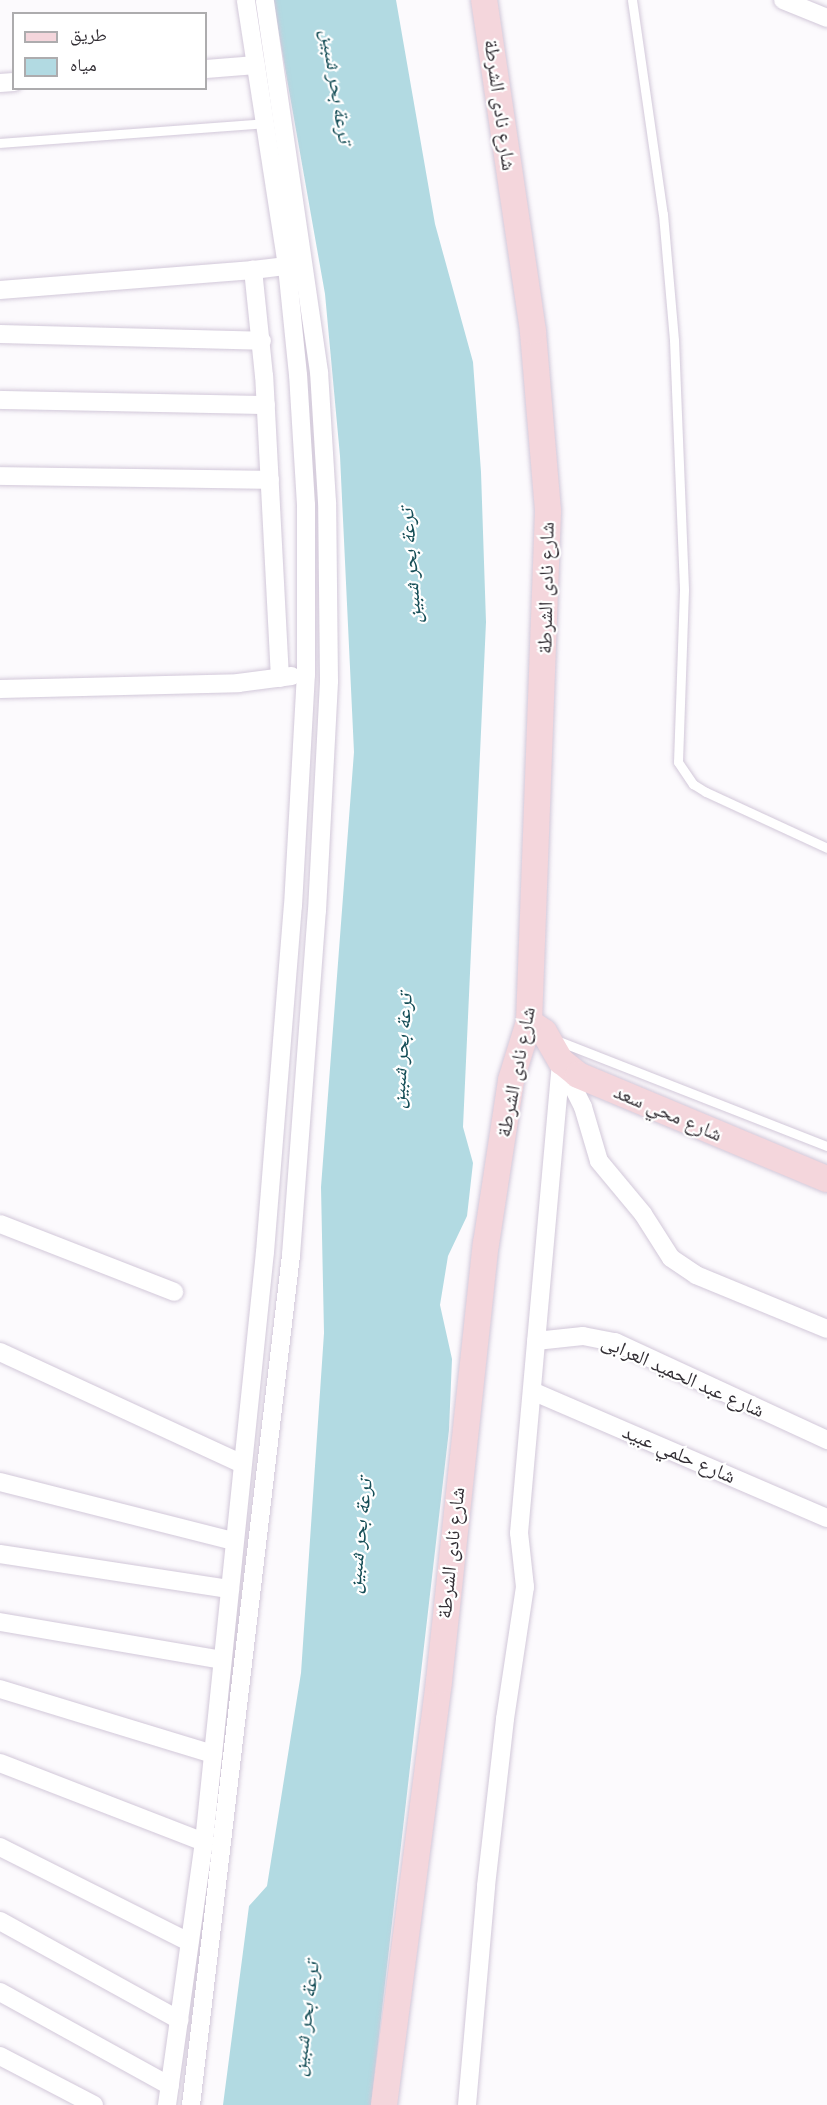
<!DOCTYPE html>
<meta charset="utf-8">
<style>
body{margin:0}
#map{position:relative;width:827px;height:2105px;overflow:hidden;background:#fcfafd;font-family:"Space Grotesk","Noto Naskh Arabic",sans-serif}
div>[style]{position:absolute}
.water>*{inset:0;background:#b2dae2}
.roads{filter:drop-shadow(0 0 2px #d2c8d9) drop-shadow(0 0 2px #d2c8d9)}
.lane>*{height:9px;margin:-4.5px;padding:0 4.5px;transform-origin:4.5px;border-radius:4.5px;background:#fff}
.street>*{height:18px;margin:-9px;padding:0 9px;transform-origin:9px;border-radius:9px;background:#fff}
.secondary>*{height:26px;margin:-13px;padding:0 13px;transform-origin:13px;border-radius:13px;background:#f4d6dc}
span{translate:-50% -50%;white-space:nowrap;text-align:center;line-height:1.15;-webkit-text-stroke:4.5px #fff;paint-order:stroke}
.street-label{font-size:20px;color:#332f35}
.water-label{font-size:21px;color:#144d56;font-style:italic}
.legend{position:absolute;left:12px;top:12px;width:195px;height:78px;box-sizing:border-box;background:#fff;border:2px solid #adacae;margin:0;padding:8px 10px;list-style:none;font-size:18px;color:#332f35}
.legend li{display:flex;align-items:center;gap:12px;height:30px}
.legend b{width:30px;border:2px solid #adacae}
</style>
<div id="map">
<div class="water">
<i style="clip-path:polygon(273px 0,396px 0,435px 224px,473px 362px,481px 472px,486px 622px,463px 1127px,473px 1163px,467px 1216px,448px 1256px,440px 1305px,452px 1359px,449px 1430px,371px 2105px,223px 2105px,249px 1906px,267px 1886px,301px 1673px,324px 1333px,321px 1187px,354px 752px,340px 456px,325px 294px)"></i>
</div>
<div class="roads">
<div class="lane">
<i style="left:632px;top:0;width:216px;rotate:81.8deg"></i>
<i style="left:663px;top:214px;width:126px;rotate:85deg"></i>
<i style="left:674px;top:340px;width:250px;rotate:87.7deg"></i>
<i style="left:684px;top:590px;width:172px;rotate:92deg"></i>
<i style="left:678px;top:762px;width:27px;rotate:56deg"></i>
<i style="left:693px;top:784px;width:15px;rotate:32deg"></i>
<i style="left:706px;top:792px;width:133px;rotate:24.8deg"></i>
<i style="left:0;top:143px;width:267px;rotate:-4.3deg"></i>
<i style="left:556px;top:1040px;width:291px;rotate:21.4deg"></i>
</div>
<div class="street">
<i style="left:783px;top:0;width:48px;rotate:22.2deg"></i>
<i style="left:206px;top:69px;width:50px;rotate:-4.6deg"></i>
<i style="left:0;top:83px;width:14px;rotate:-4deg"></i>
<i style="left:0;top:290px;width:254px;rotate:-4.5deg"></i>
<i style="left:0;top:334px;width:262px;rotate:1.5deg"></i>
<i style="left:0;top:400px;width:266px;rotate:1.1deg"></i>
<i style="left:0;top:476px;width:270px;rotate:0.8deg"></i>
<i style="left:280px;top:678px;width:302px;rotate:-93deg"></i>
<i style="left:264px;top:376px;width:107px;rotate:-95.9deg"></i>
<i style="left:253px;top:270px;width:34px;rotate:-7deg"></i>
<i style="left:0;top:689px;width:238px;rotate:-1.4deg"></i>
<i style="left:238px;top:683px;width:54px;rotate:-7.4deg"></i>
<i style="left:562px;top:1065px;width:47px;rotate:63.4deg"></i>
<i style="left:583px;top:1107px;width:56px;rotate:73.5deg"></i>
<i style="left:599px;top:1161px;width:69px;rotate:50.3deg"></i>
<i style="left:643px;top:1214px;width:52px;rotate:57.5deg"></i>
<i style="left:671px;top:1258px;width:30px;rotate:34deg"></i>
<i style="left:696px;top:1275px;width:142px;rotate:22.4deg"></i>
<i style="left:0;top:1224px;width:187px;rotate:21.3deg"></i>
<i style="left:536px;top:1341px;width:47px;rotate:-6.1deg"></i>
<i style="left:583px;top:1336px;width:33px;rotate:11deg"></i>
<i style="left:615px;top:1342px;width:234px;rotate:24.8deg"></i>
<i style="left:0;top:1352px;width:267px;rotate:24.8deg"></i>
<i style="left:532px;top:1391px;width:321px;rotate:23.3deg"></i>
<i style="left:0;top:1482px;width:241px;rotate:14.2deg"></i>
<i style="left:0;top:1554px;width:233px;rotate:8.7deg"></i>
<i style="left:0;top:1622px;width:225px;rotate:9.7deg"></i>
<i style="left:0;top:1689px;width:223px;rotate:17deg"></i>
<i style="left:0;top:1763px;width:219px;rotate:21.2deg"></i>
<i style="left:0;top:1847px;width:212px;rotate:26.7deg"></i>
<i style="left:0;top:1921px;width:205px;rotate:28.9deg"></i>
<i style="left:0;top:1992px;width:194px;rotate:28.9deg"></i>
<i style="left:0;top:2056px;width:106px;rotate:27.5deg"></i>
<i style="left:167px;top:2105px;width:266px;rotate:-82deg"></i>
<i style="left:204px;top:1842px;width:593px;rotate:-84.1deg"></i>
<i style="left:265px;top:1252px;width:347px;rotate:-85.4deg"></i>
<i style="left:293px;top:906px;width:231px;rotate:-86.8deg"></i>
<i style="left:306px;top:675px;width:170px;rotate:-90deg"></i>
<i style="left:306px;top:505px;width:130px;rotate:-93.5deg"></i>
<i style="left:298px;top:375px;width:110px;rotate:-95.8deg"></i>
<i style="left:287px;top:266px;width:269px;rotate:-98.8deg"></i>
<i style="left:191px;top:2105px;width:856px;rotate:-83.29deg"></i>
<i style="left:291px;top:1255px;width:345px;rotate:-85.7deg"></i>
<i style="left:317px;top:911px;width:230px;rotate:-87deg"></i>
<i style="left:329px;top:681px;width:179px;rotate:-90.6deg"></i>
<i style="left:327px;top:502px;width:130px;rotate:-93.5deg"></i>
<i style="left:319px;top:372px;width:376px;rotate:-98.3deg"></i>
<i style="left:467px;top:2105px;width:220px;rotate:-85deg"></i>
<i style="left:486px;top:1886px;width:168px;rotate:-83.5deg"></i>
<i style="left:505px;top:1719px;width:134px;rotate:-81.4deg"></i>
<i style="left:525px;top:1587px;width:54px;rotate:-96.3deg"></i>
<i style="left:519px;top:1533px;width:474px;rotate:-84.9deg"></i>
</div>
<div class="secondary">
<i style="left:529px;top:1022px;width:18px;rotate:34deg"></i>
<i style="left:544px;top:1032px;width:34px;rotate:60deg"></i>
<i style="left:561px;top:1061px;width:22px;rotate:39deg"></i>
<i style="left:578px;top:1075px;width:270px;rotate:22.7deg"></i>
<i style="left:384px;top:2105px;width:428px;rotate:-82.6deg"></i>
<i style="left:439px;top:1681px;width:440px;rotate:-83.9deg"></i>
<i style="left:486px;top:1244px;width:166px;rotate:-81.3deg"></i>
<i style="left:511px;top:1080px;width:61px;rotate:-72.8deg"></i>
<i style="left:529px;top:1022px;width:511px;rotate:-87.87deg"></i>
<i style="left:548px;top:511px;width:181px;rotate:-94.8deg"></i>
<i style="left:533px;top:331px;width:335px;rotate:-98.4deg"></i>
</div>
</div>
<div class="street-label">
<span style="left:500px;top:105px;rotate:82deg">شارع نادى الشرطة</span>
<span style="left:546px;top:588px;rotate:-89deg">شارع نادى الشرطة</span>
<span style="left:516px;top:1072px;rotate:-79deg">شارع نادى الشرطة</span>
<span style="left:668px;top:1113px;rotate:23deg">شارع محي سعد</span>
<span style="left:683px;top:1376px;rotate:24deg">شارع عبد الحميد العرابى</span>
<span style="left:679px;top:1454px;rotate:23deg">شارع حلمي عبيد</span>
<span style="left:451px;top:1553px;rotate:-84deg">شارع نادى الشرطة</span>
</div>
<div class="water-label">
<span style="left:337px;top:86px;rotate:81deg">ترعة بحر شبين</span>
<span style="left:410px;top:566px;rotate:-94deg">ترعة بحر شبين</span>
<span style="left:401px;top:1051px;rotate:-86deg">ترعة بحر شبين</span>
<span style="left:359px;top:1536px;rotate:-84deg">ترعة بحر شبين</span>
<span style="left:305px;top:2019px;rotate:-83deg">ترعة بحر شبين</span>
</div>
<ul class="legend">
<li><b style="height:8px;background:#f4d6dc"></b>طريق</li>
<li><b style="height:16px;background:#b2dae2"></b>مياه</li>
</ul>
</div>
